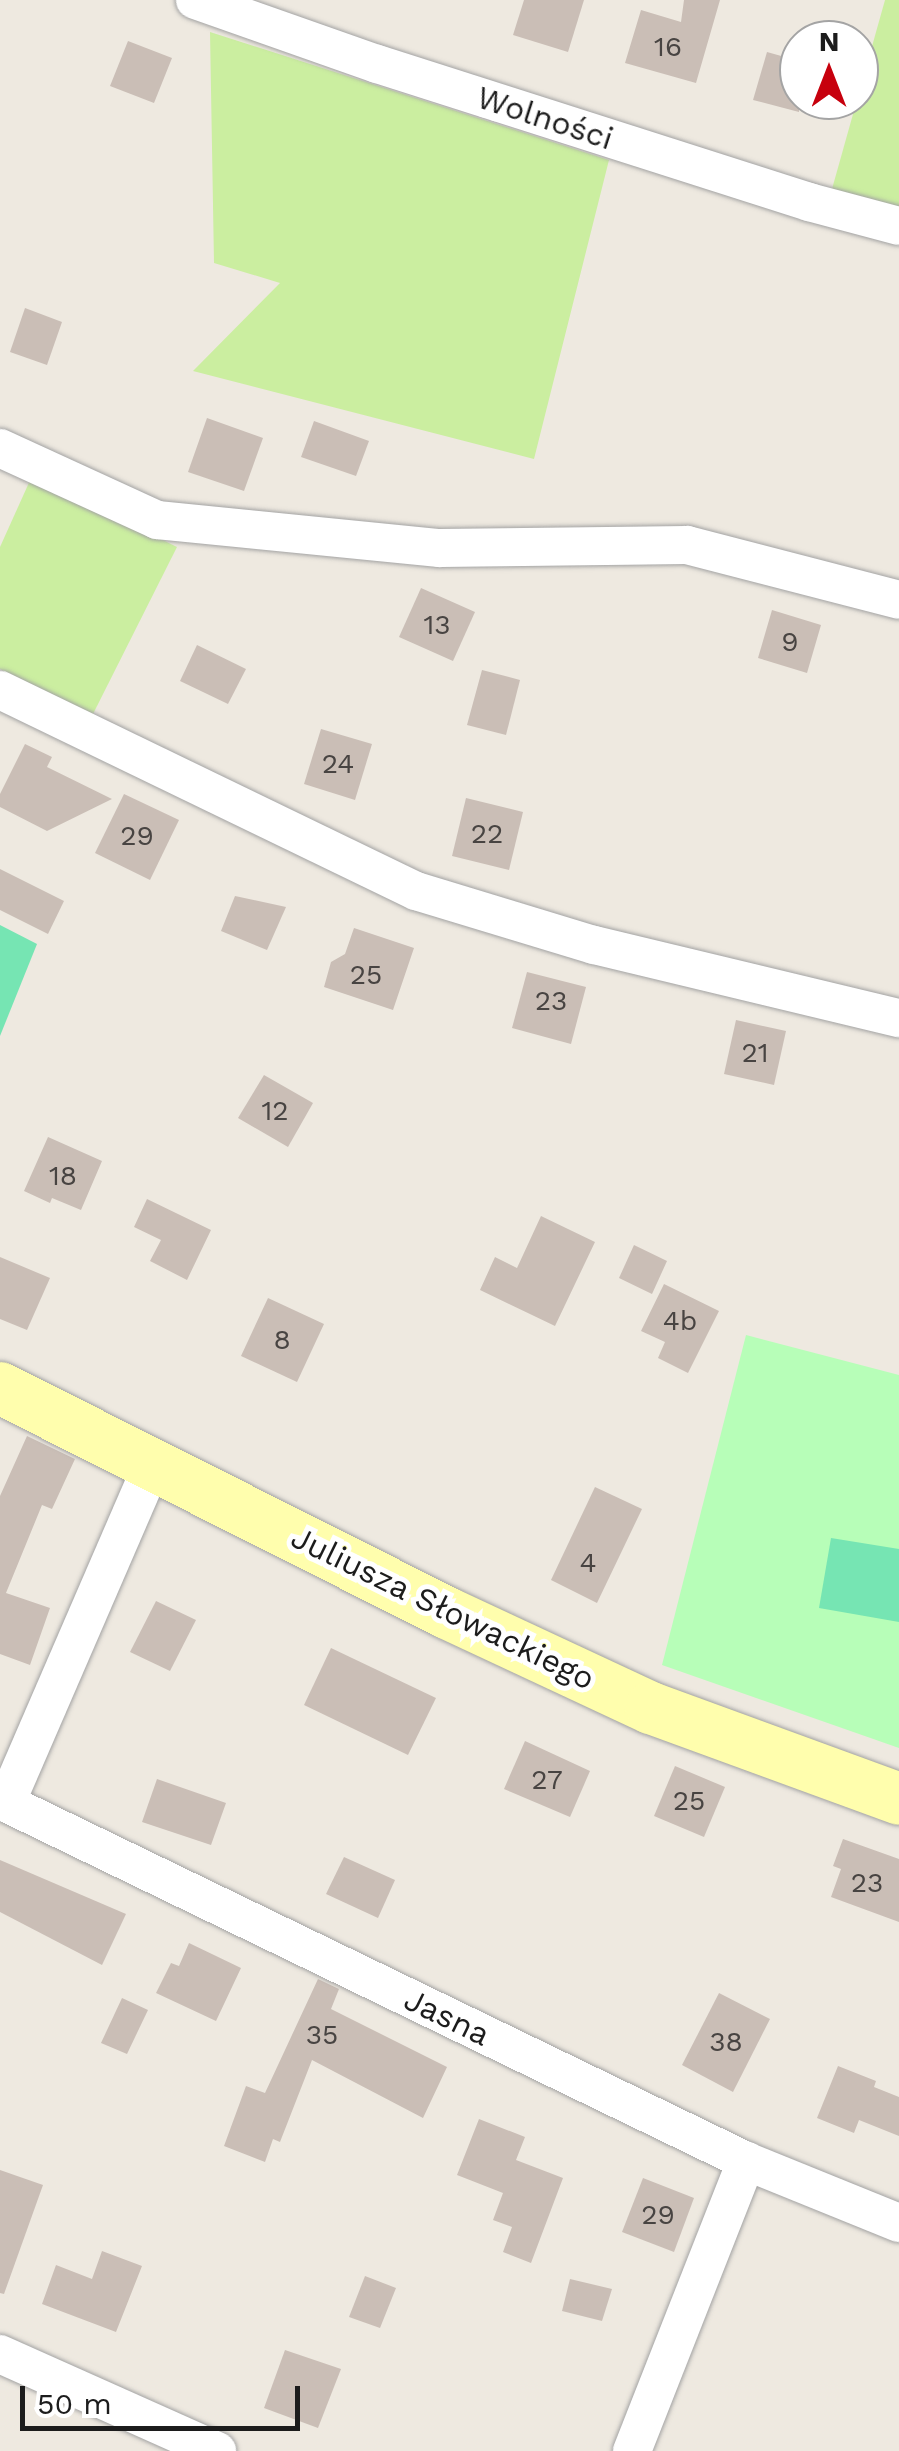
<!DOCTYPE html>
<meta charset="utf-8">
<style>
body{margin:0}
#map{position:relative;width:899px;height:2451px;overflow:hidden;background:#eee9e0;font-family:"Work Sans",sans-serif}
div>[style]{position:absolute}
.grass>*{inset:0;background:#cbeea0}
.park>*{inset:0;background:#b7feb8}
.pitch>*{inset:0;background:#76e5b3}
.building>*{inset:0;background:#cabeb6}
.roads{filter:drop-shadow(0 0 2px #a3a3a3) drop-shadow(0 0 2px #a3a3a3)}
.street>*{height:38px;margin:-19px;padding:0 19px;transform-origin:19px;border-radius:19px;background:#fff}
.secondary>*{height:52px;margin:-26px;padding:0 26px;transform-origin:26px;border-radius:26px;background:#fffead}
span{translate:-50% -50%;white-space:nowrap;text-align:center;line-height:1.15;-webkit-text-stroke:10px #fff;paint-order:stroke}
.number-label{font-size:28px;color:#484442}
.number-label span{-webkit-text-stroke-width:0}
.street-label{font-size:32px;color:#1c1c1c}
.north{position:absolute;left:779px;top:20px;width:100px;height:100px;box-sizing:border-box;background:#fff;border:2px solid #a4a4a4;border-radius:50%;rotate:0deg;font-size:28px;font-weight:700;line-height:40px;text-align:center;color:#1c1c1c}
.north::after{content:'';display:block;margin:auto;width:35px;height:45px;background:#c7000d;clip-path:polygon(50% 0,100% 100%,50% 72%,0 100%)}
.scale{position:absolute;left:20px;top:2386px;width:280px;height:45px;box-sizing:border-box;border:5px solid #1c1c1c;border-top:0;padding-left:12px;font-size:30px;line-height:35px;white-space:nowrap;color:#1c1c1c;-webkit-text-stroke:8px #fff;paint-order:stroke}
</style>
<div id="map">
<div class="grass">
<i style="clip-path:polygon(885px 0,899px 0,899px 209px,832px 189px)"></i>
<i style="clip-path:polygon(210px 32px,609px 160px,534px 459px,193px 371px,280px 283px,214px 263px)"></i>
<i style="clip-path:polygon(32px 476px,177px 547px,92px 716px,0 669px,0 547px)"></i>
</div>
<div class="park">
<i style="clip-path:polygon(746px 1335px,899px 1375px,899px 1748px,662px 1665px)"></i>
</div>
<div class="pitch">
<i style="clip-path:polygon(0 925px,37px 944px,0 1036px)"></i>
<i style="clip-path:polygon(831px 1538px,899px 1549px,899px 1622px,819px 1608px)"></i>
</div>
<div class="building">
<i style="clip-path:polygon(524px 0,584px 0,568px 52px,513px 35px)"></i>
<i style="clip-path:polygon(684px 0,720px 0,696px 83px,625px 63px,641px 10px,681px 22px)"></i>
<i style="clip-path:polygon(128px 41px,172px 58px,154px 103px,110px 86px)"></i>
<i style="clip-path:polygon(767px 52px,799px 61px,799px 112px,753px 100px)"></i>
<i style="clip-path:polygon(25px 308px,62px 322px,47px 365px,10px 352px)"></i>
<i style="clip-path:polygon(207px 418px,263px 438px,244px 491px,188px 472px)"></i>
<i style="clip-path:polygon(314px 421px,369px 441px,356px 476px,301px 457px)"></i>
<i style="clip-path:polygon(421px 588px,475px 612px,453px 661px,399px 637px)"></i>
<i style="clip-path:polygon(772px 610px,821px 625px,807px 673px,758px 658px)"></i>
<i style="clip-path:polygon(197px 645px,246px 669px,228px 704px,180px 681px)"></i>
<i style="clip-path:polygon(482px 670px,520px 680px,506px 735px,467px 725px)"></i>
<i style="clip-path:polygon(321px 729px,372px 744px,355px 800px,304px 784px)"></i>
<i style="clip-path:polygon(25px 744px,52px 757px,47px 767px,112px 799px,47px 831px,0 807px,0 794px)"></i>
<i style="clip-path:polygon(124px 794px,179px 820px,150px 880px,95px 853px)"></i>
<i style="clip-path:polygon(466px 798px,523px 812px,509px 870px,452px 856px)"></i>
<i style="clip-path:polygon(0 869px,64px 901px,48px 934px,0 910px)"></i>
<i style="clip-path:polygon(235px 896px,286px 907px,267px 950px,221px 931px)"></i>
<i style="clip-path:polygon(354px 928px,414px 948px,393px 1010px,324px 987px,331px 962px,345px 954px)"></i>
<i style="clip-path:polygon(527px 972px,586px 987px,571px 1044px,512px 1028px)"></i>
<i style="clip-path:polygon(736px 1020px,786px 1031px,774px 1085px,724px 1074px)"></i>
<i style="clip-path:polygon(264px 1075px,313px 1103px,288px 1147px,238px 1118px)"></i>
<i style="clip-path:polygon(48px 1137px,102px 1161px,81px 1210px,52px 1198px,50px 1203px,24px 1191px)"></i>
<i style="clip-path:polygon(147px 1199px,211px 1230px,187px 1280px,150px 1261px,161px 1240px,134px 1227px)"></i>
<i style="clip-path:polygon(541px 1216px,595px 1242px,555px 1326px,480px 1290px,495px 1257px,517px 1268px)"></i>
<i style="clip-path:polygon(634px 1245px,667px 1261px,652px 1294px,619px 1278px)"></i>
<i style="clip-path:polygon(0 1257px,50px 1278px,27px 1330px,0 1319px)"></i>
<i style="clip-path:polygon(664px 1284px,719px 1311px,688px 1373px,658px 1358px,665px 1342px,641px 1331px)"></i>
<i style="clip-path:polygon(268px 1298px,324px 1324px,297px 1382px,241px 1356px)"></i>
<i style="clip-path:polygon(27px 1436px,75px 1459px,52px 1509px,42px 1505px,6px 1593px,50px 1608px,30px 1665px,0 1654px,0 1496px)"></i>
<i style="clip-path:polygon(595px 1487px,642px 1509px,597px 1603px,551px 1580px)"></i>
<i style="clip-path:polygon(156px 1601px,196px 1620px,170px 1671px,130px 1652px)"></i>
<i style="clip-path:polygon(331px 1648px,436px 1698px,408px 1755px,304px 1705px)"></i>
<i style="clip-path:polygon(525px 1741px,590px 1771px,570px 1817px,504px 1789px)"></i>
<i style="clip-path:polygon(675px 1766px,725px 1787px,704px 1837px,654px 1816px)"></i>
<i style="clip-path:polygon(157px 1779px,226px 1803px,211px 1845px,142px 1822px)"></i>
<i style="clip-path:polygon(843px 1839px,899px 1859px,899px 1922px,831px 1897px,841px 1869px,833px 1866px)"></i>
<i style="clip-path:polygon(344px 1857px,395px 1880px,378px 1918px,326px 1894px)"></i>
<i style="clip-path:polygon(0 1860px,126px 1914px,102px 1965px,0 1912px)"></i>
<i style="clip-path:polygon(189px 1943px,241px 1968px,216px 2021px,156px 1993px,171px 1963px,179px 1966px)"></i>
<i style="clip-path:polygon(318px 1979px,339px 1989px,331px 2009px,447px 2067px,423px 2118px,312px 2060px,280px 2142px,273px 2139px,265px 2162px,224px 2146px,246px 2086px,265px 2093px)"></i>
<i style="clip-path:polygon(719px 1993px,770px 2019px,733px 2092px,682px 2065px)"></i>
<i style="clip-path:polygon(122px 1998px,148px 2010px,127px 2054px,101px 2043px)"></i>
<i style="clip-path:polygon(838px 2066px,876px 2081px,874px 2087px,899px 2097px,899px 2136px,859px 2120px,854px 2133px,817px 2118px)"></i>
<i style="clip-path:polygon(479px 2119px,525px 2137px,516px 2160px,563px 2178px,531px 2263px,503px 2252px,512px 2227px,493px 2220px,503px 2193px,457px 2175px)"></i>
<i style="clip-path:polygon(0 2170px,43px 2185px,4px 2294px,0 2293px)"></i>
<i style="clip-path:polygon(643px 2178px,694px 2198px,674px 2252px,622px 2232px)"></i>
<i style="clip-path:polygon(102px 2251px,142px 2266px,116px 2332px,42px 2304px,56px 2265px,92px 2279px)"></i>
<i style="clip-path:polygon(365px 2276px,396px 2288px,380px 2328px,349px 2317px)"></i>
<i style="clip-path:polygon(570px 2279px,612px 2289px,602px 2321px,562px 2311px)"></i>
<i style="clip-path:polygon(285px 2350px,341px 2369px,318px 2428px,264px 2408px)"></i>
</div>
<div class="roads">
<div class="street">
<i style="left:195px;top:0;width:193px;rotate:19.4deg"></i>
<i style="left:377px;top:64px;width:454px;rotate:17.7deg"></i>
<i style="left:809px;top:202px;width:93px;rotate:14.9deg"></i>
<i style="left:0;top:448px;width:173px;rotate:24.6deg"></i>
<i style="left:157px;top:520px;width:284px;rotate:5.7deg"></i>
<i style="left:440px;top:548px;width:247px;rotate:-0.7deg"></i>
<i style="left:687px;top:545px;width:219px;rotate:14.5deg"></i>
<i style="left:0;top:690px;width:462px;rotate:25.8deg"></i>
<i style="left:416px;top:891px;width:186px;rotate:16.9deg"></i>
<i style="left:594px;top:945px;width:314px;rotate:13.5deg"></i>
<i style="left:0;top:1800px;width:829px;rotate:25.82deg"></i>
<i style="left:746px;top:2161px;width:165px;rotate:22.1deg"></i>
<i style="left:6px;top:1803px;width:369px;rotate:-66.6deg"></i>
<i style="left:0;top:2354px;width:238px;rotate:24.1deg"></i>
<i style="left:632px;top:2451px;width:312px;rotate:-68.5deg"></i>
</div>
<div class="secondary">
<i style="left:0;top:1388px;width:500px;rotate:26.72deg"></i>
<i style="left:447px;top:1613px;width:225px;rotate:25deg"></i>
<i style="left:651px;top:1708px;width:264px;rotate:20.1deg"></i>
</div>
</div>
<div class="number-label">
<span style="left:668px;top:47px">16</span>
<span style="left:437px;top:625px">13</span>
<span style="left:790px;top:642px">9</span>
<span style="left:338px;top:764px">24</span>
<span style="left:487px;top:834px">22</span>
<span style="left:137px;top:836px">29</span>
<span style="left:366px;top:975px">25</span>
<span style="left:551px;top:1001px">23</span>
<span style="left:755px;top:1053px">21</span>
<span style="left:275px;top:1111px">12</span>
<span style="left:63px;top:1176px">18</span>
<span style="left:680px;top:1321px">4b</span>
<span style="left:282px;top:1340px">8</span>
<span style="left:588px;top:1563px">4</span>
<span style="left:547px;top:1780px">27</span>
<span style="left:689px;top:1801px">25</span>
<span style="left:867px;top:1883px">23</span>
<span style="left:322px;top:2035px">35</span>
<span style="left:726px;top:2042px">38</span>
<span style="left:658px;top:2215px">29</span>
</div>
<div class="street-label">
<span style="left:545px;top:118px;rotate:18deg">Wolności</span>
<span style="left:443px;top:1608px;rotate:26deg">Juliusza Słowackiego</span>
<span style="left:447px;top:2017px;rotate:26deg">Jasna</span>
</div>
<div class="north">N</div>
<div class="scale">50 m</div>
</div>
